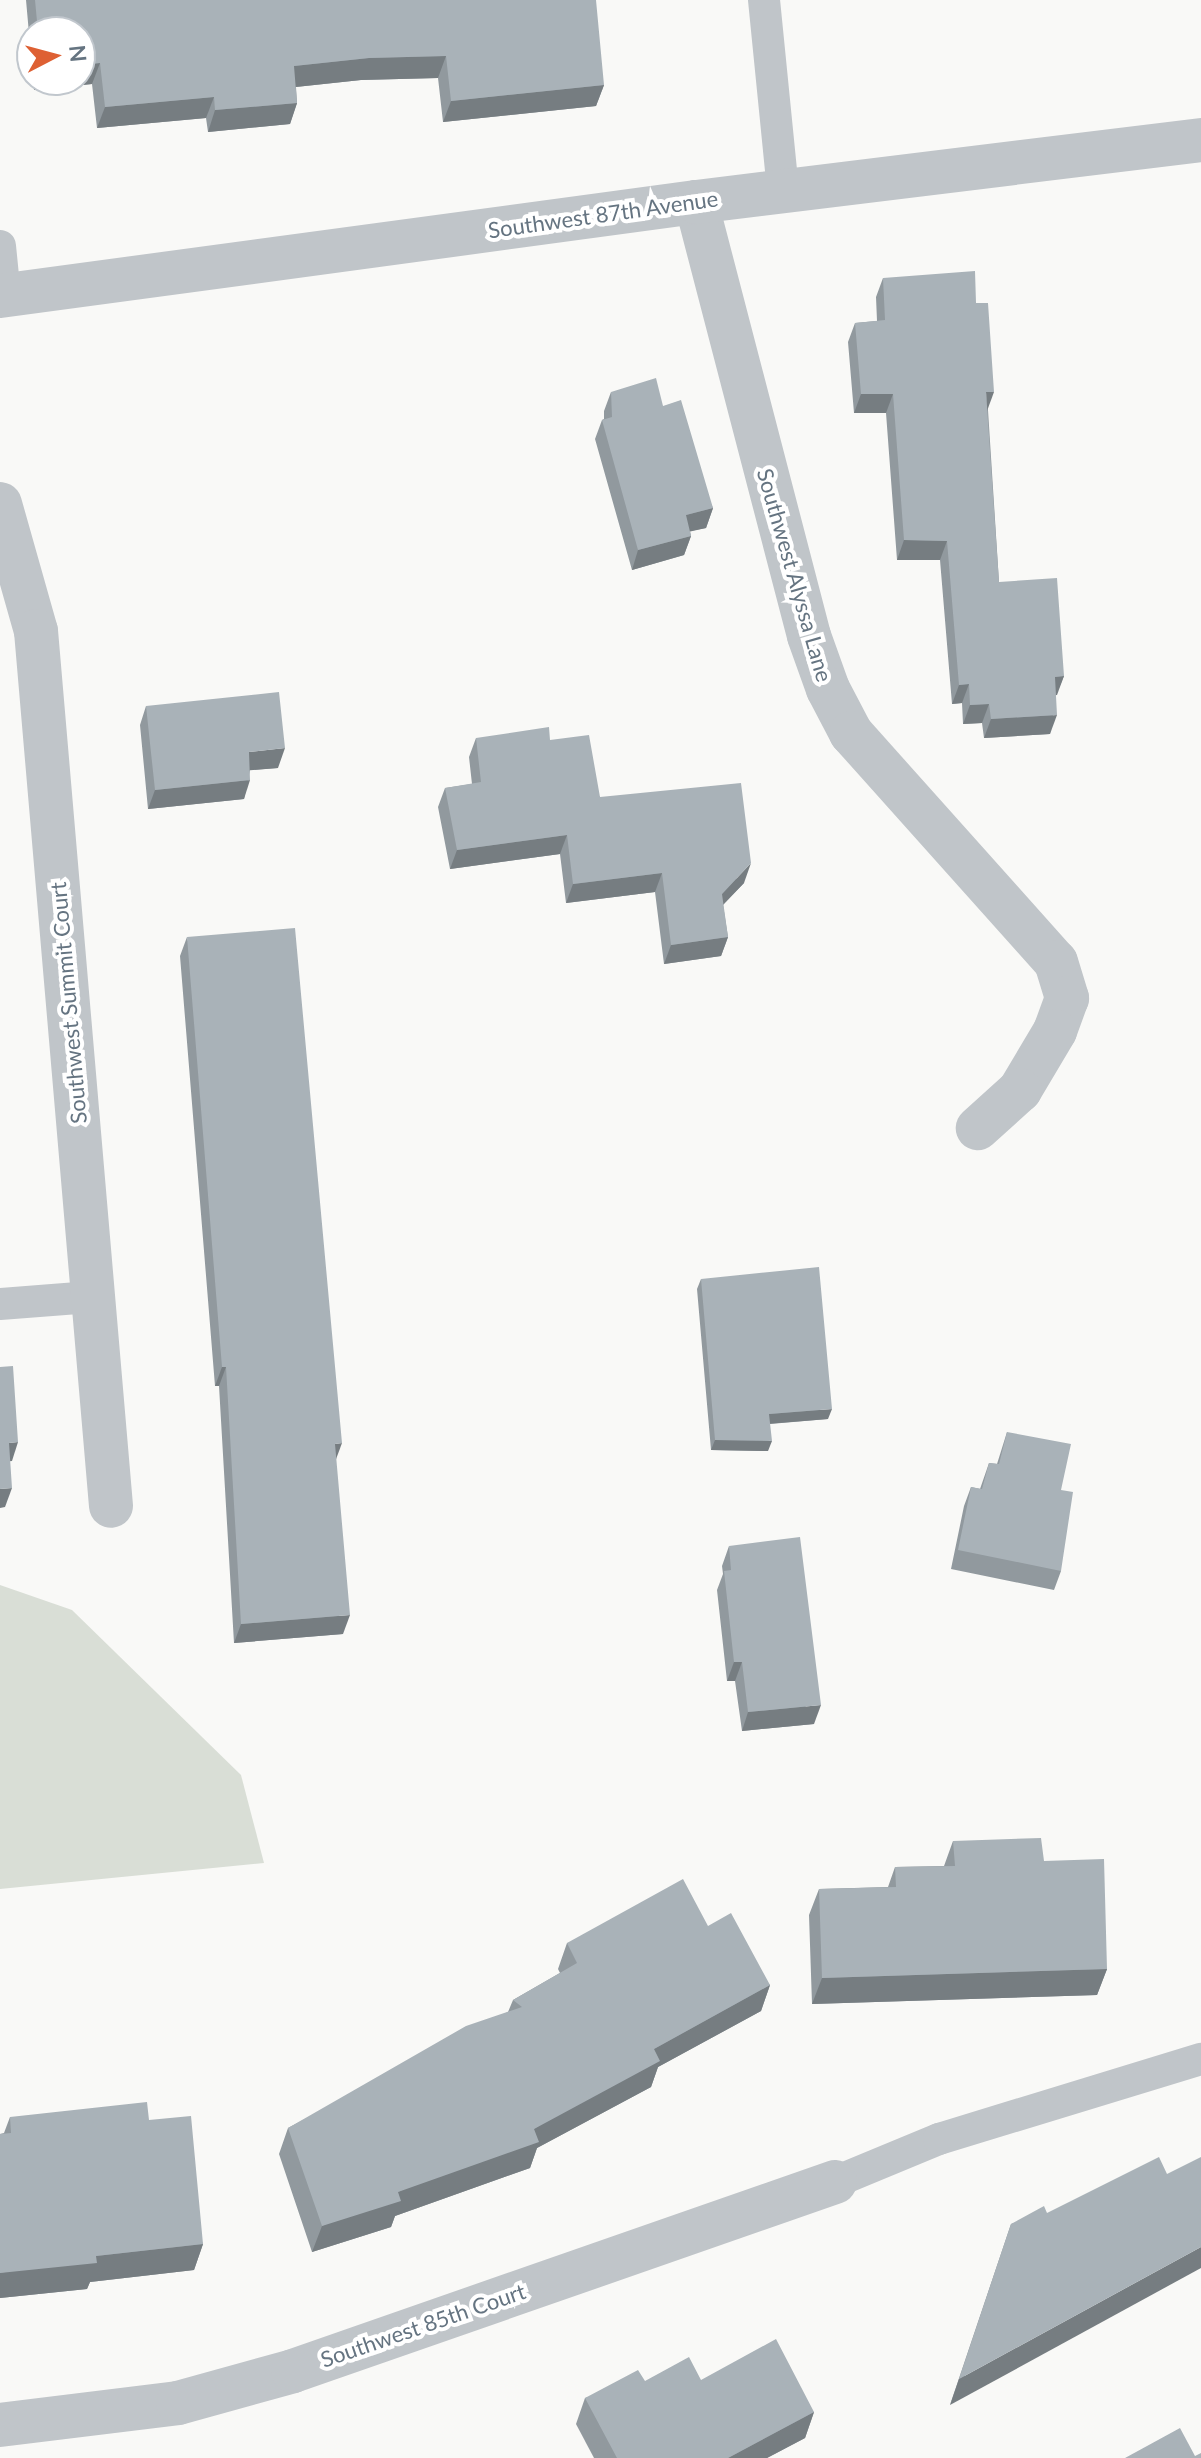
<!DOCTYPE html>
<style>
body{margin:0}
#map{position:relative;width:1201px;height:2458px;overflow:hidden;background:#f9f9f7;font-family:Lato,sans-serif}
div>[style]{position:absolute}
.green>*{inset:0;background:#d9ded6}
.service>*{height:32px;margin:-16px;padding:0 16px;transform-origin:16px;border-radius:16px;background:#c0c5c9}
.minor>*{height:44px;margin:-22px;padding:0 22px;transform-origin:22px;border-radius:22px;background:#c0c5c9}
.wall>*{inset:0;background:#91999e}
.shaded-wall>*{inset:0;background:#767d81}
.building>*{inset:0;background:#a9b2b8}
span{translate:-50% -50%;white-space:nowrap;text-align:center;line-height:1.15;-webkit-text-stroke:8px #fff;paint-order:stroke}
.street-label{font-size:22px;color:#657481}
.north{position:absolute;left:16px;top:16px;width:80px;height:80px;box-sizing:border-box;background:#fff;border:2px solid #c1c7cd;border-radius:50%;rotate:84deg;font-size:22px;font-weight:700;line-height:32px;text-align:center;color:#657481}
.north::after{content:'';display:block;margin:auto;width:28px;height:36px;background:#de6033;clip-path:polygon(50% 0,100% 100%,50% 72%,0 100%)}
</style>
<div id="map">
<div class="green">
<i style="clip-path:polygon(0 1585px,72px 1610px,241px 1775px,264px 1863px,0 1889px)"></i>
</div>
<div class="service">
<i style="left:764px;top:0;width:192px;rotate:84.3deg"></i>
<i style="left:0;top:246px;width:50px;rotate:84.3deg"></i>
<i style="left:0;top:1304px;width:91px;rotate:-4.4deg"></i>
<i style="left:835px;top:2182px;width:113px;rotate:-22.5deg"></i>
<i style="left:939px;top:2139px;width:274px;rotate:-17deg"></i>
</div>
<div class="minor">
<i style="left:696px;top:202px;width:448px;rotate:75.4deg"></i>
<i style="left:809px;top:636px;width:56px;rotate:70.3deg"></i>
<i style="left:828px;top:689px;width:50px;rotate:62.4deg"></i>
<i style="left:851px;top:733px;width:307px;rotate:48.2deg"></i>
<i style="left:1056px;top:962px;width:38px;rotate:73deg"></i>
<i style="left:1067px;top:998px;width:35px;rotate:110deg"></i>
<i style="left:1055px;top:1031px;width:69px;rotate:120.7deg"></i>
<i style="left:1020px;top:1090px;width:57px;rotate:137.9deg"></i>
<i style="left:0;top:296px;width:702px;rotate:-7.69deg"></i>
<i style="left:696px;top:202px;width:509px;rotate:-7deg"></i>
<i style="left:0;top:504px;width:132px;rotate:74.2deg"></i>
<i style="left:36px;top:631px;width:878px;rotate:85.1deg"></i>
<i style="left:0;top:2425px;width:179px;rotate:-7deg"></i>
<i style="left:178px;top:2403px;width:119px;rotate:-15.5deg"></i>
<i style="left:293px;top:2371px;width:574px;rotate:-19.22deg"></i>
</div>
<div class="wall">
<i style="clip-path:polygon(26px 0,374px 0,604px 85px,596px 106px,443px 122px,438px 78px,361px 80px,296px 87px,297px 103px,290px 124px,208px 132px,206px 118px,97px 128px,92px 84px,34px 90px,33px 80px,80px 80px,80px 32px,32px 32px,32px 67px)"></i>
<i style="clip-path:polygon(883px 278px,976px 303px,988px 410px,999px 582px,1064px 676px,1056px 695px,1050px 734px,984px 738px,982px 723px,963px 724px,962px 703px,952px 704px,940px 560px,897px 560px,886px 413px,854px 413px,848px 342px,855px 323px,877px 321px,876px 297px)"></i>
<i style="clip-path:polygon(611px 392px,663px 406px,713px 508px,706px 528px,690px 531px,691px 536px,684px 555px,632px 570px,595px 439px,602px 420px,604px 419px,604px 411px)"></i>
<i style="clip-path:polygon(146px 706px,278px 768px,250px 770px,244px 799px,148px 809px,140px 725px)"></i>
<i style="clip-path:polygon(476px 738px,550px 740px,600px 797px,744px 883px,723px 905px,728px 937px,721px 956px,664px 964px,655px 892px,566px 903px,560px 854px,450px 869px,438px 807px,445px 788px,472px 784px,469px 757px)"></i>
<i style="clip-path:polygon(187px 937px,343px 1634px,234px 1643px,219px 1386px,215px 1386px,180px 956px)"></i>
<i style="clip-path:polygon(701px 1279px,828px 1419px,770px 1424px,768px 1451px,711px 1450px,697px 1289px)"></i>
<i style="clip-path:polygon(1007px 1432px,1061px 1490px,1061px 1571px,1054px 1590px,951px 1569px,964px 1506px,971px 1487px,980px 1489px,989px 1463px,997px 1464px)"></i>
<i style="clip-path:polygon(729px 1546px,814px 1724px,742px 1731px,735px 1681px,727px 1681px,717px 1590px,723px 1574px,722px 1566px)"></i>
<i style="clip-path:polygon(953px 1841px,1044px 1861px,1107px 1969px,1097px 1995px,812px 2004px,809px 1915px,819px 1889px,888px 1887px,895px 1867px,944px 1866px)"></i>
<i style="clip-path:polygon(708px 1926px,770px 1985px,761px 2011px,658px 2067px,651px 2087px,537px 2148px,530px 2168px,395px 2216px,391px 2227px,312px 2252px,279px 2154px,288px 2128px,508px 2012px,513px 2000px,560px 1973px,558px 1969px,567px 1943px)"></i>
<i style="clip-path:polygon(10px 2117px,149px 2120px,203px 2244px,194px 2270px,90px 2282px,87px 2289px,0 2298px,0 2134px,4px 2133px)"></i>
<i style="clip-path:polygon(1047px 2213px,950px 2405px,1011px 2224px)"></i>
<i style="clip-path:polygon(701px 2380px,814px 2412px,805px 2438px,767px 2458px,594px 2458px,576px 2424px,585px 2398px,645px 2381px)"></i>
</div>
<div class="shaded-wall">
<i style="clip-path:polygon(446px 56px,438px 78px,361px 80px,286px 88px,294px 66px,369px 58px)"></i>
<i style="clip-path:polygon(100px 63px,92px 84px,34px 90px,38px 80px,80px 80px,80px 65px)"></i>
<i style="clip-path:polygon(604px 85px,596px 106px,443px 122px,451px 101px)"></i>
<i style="clip-path:polygon(214px 97px,206px 118px,97px 128px,105px 107px)"></i>
<i style="clip-path:polygon(297px 103px,290px 124px,208px 132px,215px 110px)"></i>
<i style="clip-path:polygon(986px 392px,994px 392px,987px 411px)"></i>
<i style="clip-path:polygon(861px 394px,893px 394px,886px 413px,854px 413px)"></i>
<i style="clip-path:polygon(713px 508px,706px 528px,679px 534px,686px 515px)"></i>
<i style="clip-path:polygon(691px 536px,684px 555px,632px 570px,638px 550px)"></i>
<i style="clip-path:polygon(904px 540px,947px 541px,940px 560px,897px 560px)"></i>
<i style="clip-path:polygon(1064px 676px,1057px 695px,1048px 696px,1055px 677px)"></i>
<i style="clip-path:polygon(969px 684px,962px 703px,952px 704px,959px 685px)"></i>
<i style="clip-path:polygon(989px 704px,982px 723px,963px 724px,970px 705px)"></i>
<i style="clip-path:polygon(1057px 715px,1050px 734px,984px 738px,991px 719px)"></i>
<i style="clip-path:polygon(285px 748px,278px 768px,242px 771px,249px 752px)"></i>
<i style="clip-path:polygon(250px 780px,244px 799px,148px 809px,155px 790px)"></i>
<i style="clip-path:polygon(567px 835px,560px 854px,450px 869px,457px 850px)"></i>
<i style="clip-path:polygon(751px 863px,744px 883px,715px 913px,722px 894px)"></i>
<i style="clip-path:polygon(662px 873px,655px 892px,566px 903px,573px 884px)"></i>
<i style="clip-path:polygon(728px 937px,721px 956px,664px 964px,671px 945px)"></i>
<i style="clip-path:polygon(222px 1367px,226px 1367px,219px 1386px,215px 1386px)"></i>
<i style="clip-path:polygon(832px 1409px,828px 1419px,766px 1424px,769px 1414px)"></i>
<i style="clip-path:polygon(715px 1440px,772px 1441px,768px 1451px,711px 1450px)"></i>
<i style="clip-path:polygon(18px 1442px,12px 1461px,2px 1462px,9px 1443px)"></i>
<i style="clip-path:polygon(342px 1443px,335px 1462px,335px 1444px)"></i>
<i style="clip-path:polygon(12px 1488px,5px 1507px,0 1508px,0 1489px)"></i>
<i style="clip-path:polygon(350px 1615px,343px 1634px,234px 1643px,241px 1624px)"></i>
<i style="clip-path:polygon(734px 1662px,742px 1662px,735px 1681px,727px 1681px)"></i>
<i style="clip-path:polygon(821px 1705px,814px 1724px,742px 1731px,748px 1712px)"></i>
<i style="clip-path:polygon(1107px 1969px,1097px 1995px,812px 2004px,822px 1978px)"></i>
<i style="clip-path:polygon(770px 1985px,761px 2011px,658px 2067px,651px 2087px,537px 2148px,530px 2168px,395px 2216px,391px 2227px,312px 2252px,322px 2226px,398px 2192px,534px 2129px,654px 2049px)"></i>
<i style="clip-path:polygon(203px 2244px,194px 2270px,90px 2282px,87px 2289px,0 2298px,0 2273px,96px 2256px)"></i>
<i style="clip-path:polygon(1201px 2247px,1201px 2268px,950px 2405px,959px 2379px)"></i>
<i style="clip-path:polygon(814px 2412px,805px 2438px,767px 2458px,728px 2458px)"></i>
</div>
<div class="building">
<i style="clip-path:polygon(35px 0,596px 0,604px 85px,451px 101px,446px 56px,369px 58px,294px 66px,297px 103px,215px 110px,214px 97px,105px 107px,100px 63px,80px 65px,80px 32px,38px 32px)"></i>
<i style="clip-path:polygon(975px 271px,976px 303px,988px 303px,994px 392px,986px 392px,999px 582px,1057px 578px,1064px 676px,1055px 677px,1057px 715px,991px 719px,989px 704px,970px 705px,969px 684px,959px 685px,947px 541px,904px 540px,893px 394px,861px 394px,855px 323px,885px 320px,883px 278px)"></i>
<i style="clip-path:polygon(656px 378px,663px 406px,681px 400px,713px 508px,686px 515px,691px 536px,638px 550px,602px 420px,612px 417px,611px 392px)"></i>
<i style="clip-path:polygon(279px 692px,285px 748px,249px 752px,250px 780px,155px 790px,146px 706px)"></i>
<i style="clip-path:polygon(549px 727px,550px 740px,589px 735px,600px 797px,741px 783px,751px 863px,722px 894px,728px 937px,671px 945px,662px 873px,573px 884px,567px 835px,457px 850px,445px 788px,481px 782px,476px 738px)"></i>
<i style="clip-path:polygon(295px 928px,342px 1443px,335px 1444px,350px 1615px,241px 1624px,226px 1367px,222px 1367px,187px 937px)"></i>
<i style="clip-path:polygon(819px 1267px,832px 1409px,769px 1414px,772px 1441px,715px 1440px,701px 1279px)"></i>
<i style="clip-path:polygon(13px 1366px,18px 1442px,9px 1443px,12px 1488px,0 1489px,0 1367px)"></i>
<i style="clip-path:polygon(1007px 1432px,1071px 1444px,1061px 1490px,1073px 1492px,1061px 1571px,958px 1550px,971px 1487px,982px 1489px,989px 1463px,999px 1464px)"></i>
<i style="clip-path:polygon(800px 1537px,821px 1705px,748px 1712px,742px 1662px,734px 1662px,724px 1571px,731px 1570px,729px 1546px)"></i>
<i style="clip-path:polygon(1041px 1838px,1044px 1861px,1104px 1859px,1107px 1969px,822px 1978px,819px 1889px,896px 1887px,895px 1867px,955px 1866px,953px 1841px)"></i>
<i style="clip-path:polygon(683px 1879px,708px 1926px,731px 1913px,770px 1985px,654px 2049px,660px 2061px,534px 2129px,539px 2142px,398px 2192px,401px 2201px,322px 2226px,288px 2128px,466px 2026px,522px 2007px,513px 2000px,577px 1963px,567px 1943px)"></i>
<i style="clip-path:polygon(147px 2102px,149px 2120px,191px 2116px,203px 2244px,96px 2256px,97px 2263px,0 2273px,0 2134px,11px 2133px,10px 2117px)"></i>
<i style="clip-path:polygon(1159px 2157px,1167px 2174px,1201px 2157px,1201px 2247px,959px 2379px,1011px 2224px,1044px 2206px,1047px 2213px)"></i>
<i style="clip-path:polygon(776px 2339px,814px 2412px,728px 2458px,617px 2458px,585px 2398px,638px 2370px,645px 2381px,689px 2357px,701px 2380px)"></i>
<i style="clip-path:polygon(1180px 2428px,1195px 2456px,1201px 2453px,1201px 2458px,1125px 2458px)"></i>
</div>
<div class="street-label">
<span style="left:603px;top:214px;rotate:-8deg">Southwest 87th Avenue</span>
<span style="left:795px;top:575px;rotate:74deg">Southwest Alyssa Lane</span>
<span style="left:68px;top:1003px;rotate:-95deg">Southwest Summit Court</span>
<span style="left:423px;top:2325px;rotate:-19deg">Southwest 85th Court</span>
</div>
<div class="north">N</div>
</div>
